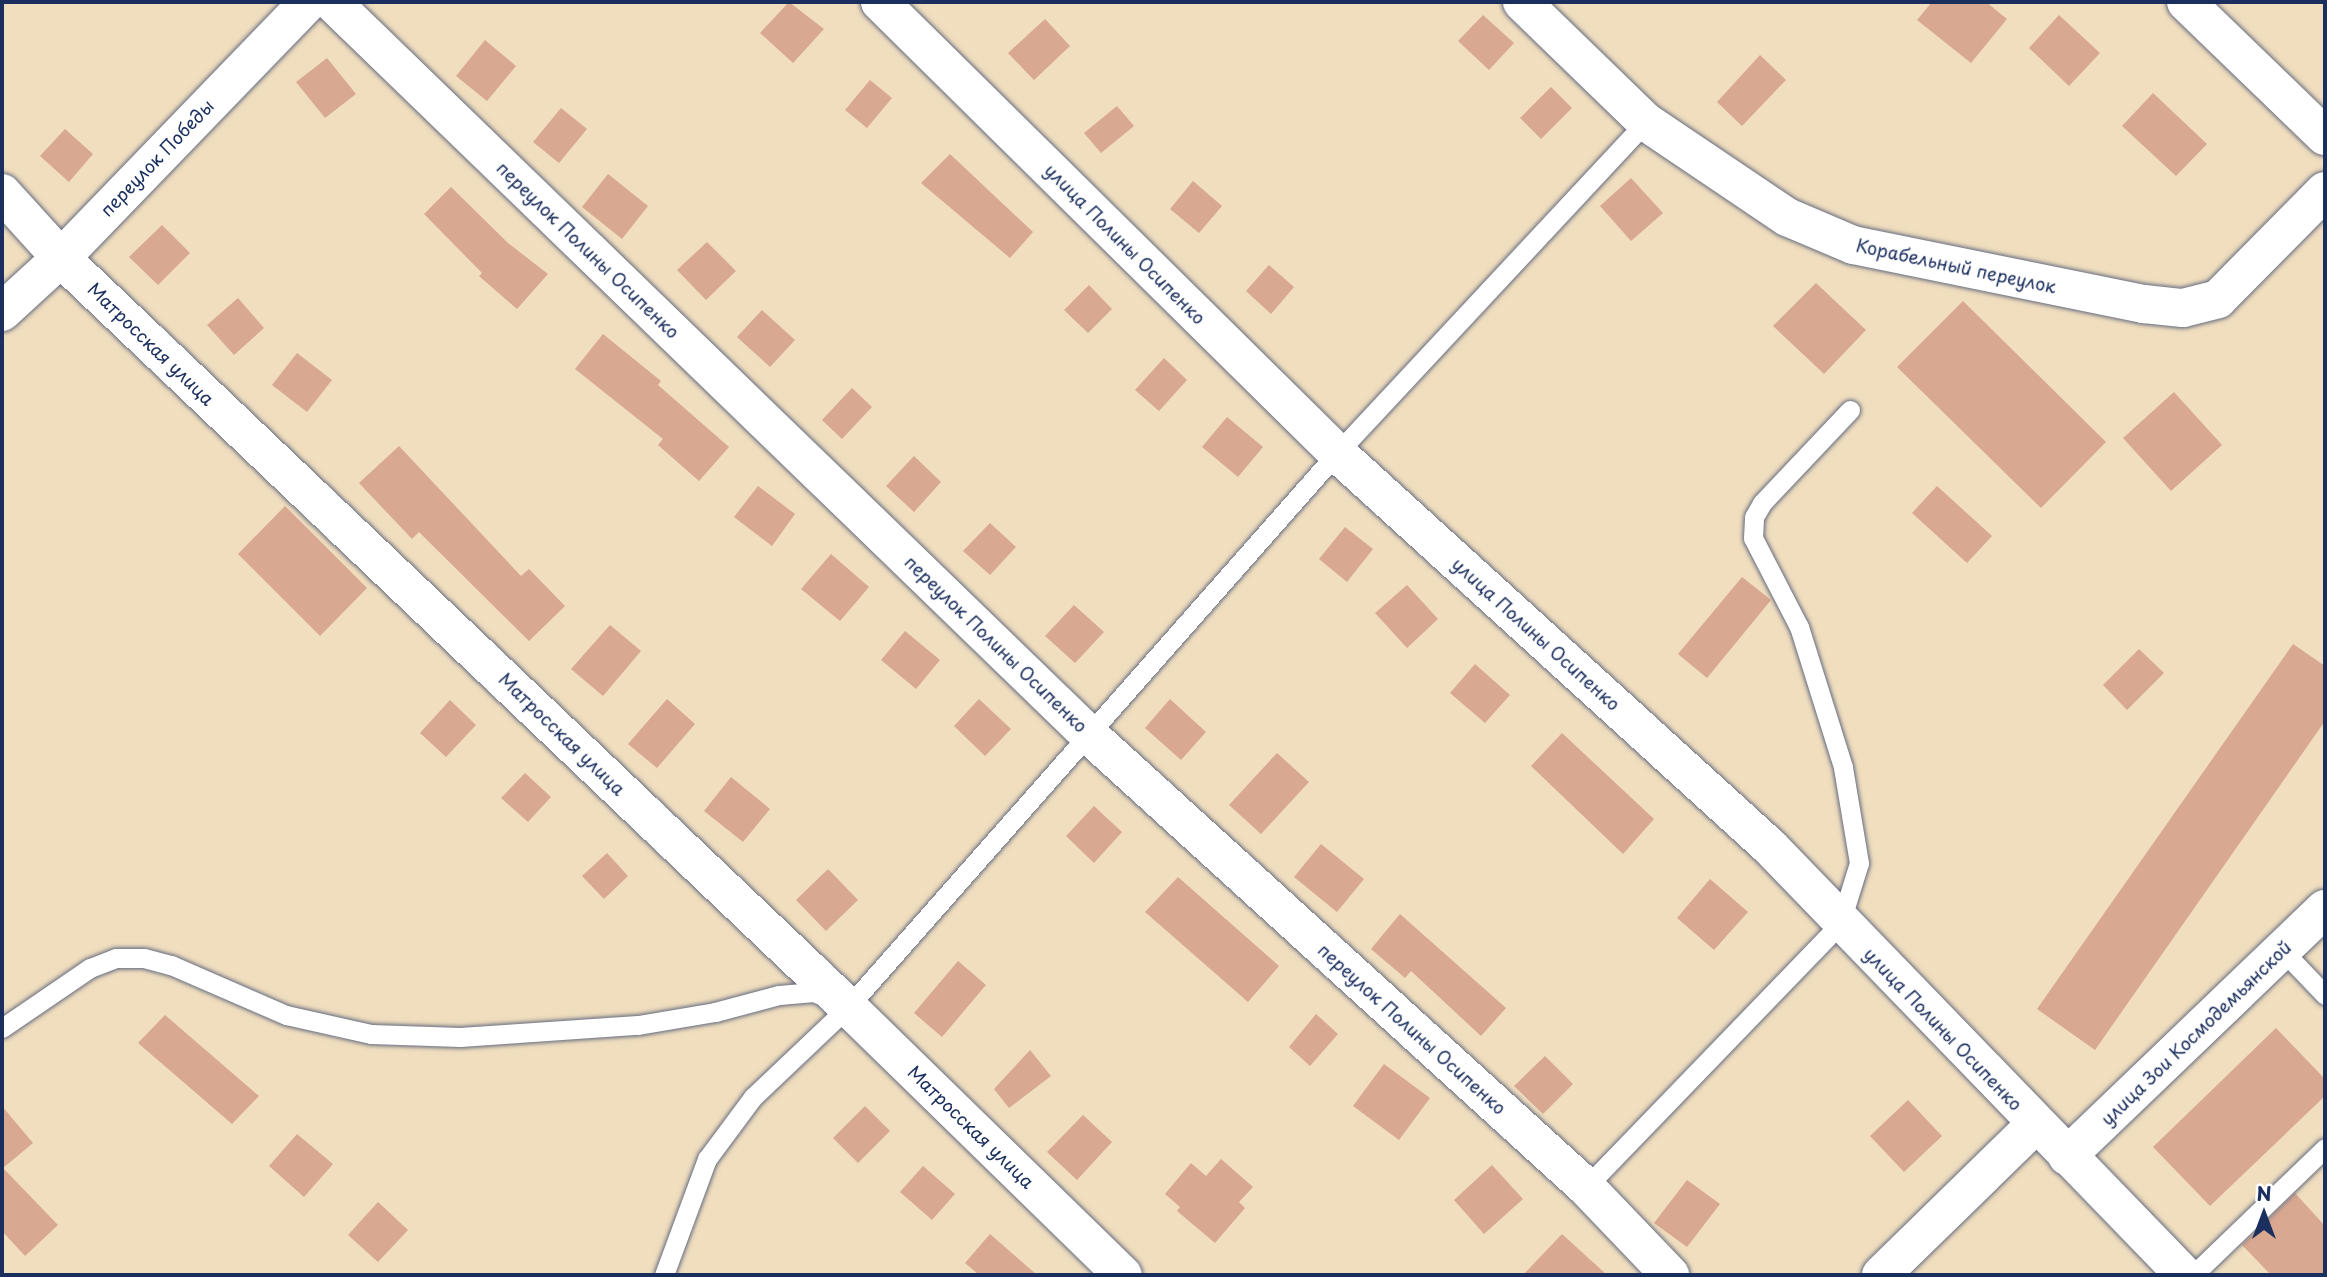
<!DOCTYPE html>
<meta charset="utf-8">
<style>
body{margin:0}
#map{position:relative;width:2327px;height:1277px;overflow:hidden;background:#f0debe;font-family:"Playpen Sans",sans-serif}
div>[style]{position:absolute}
.building>*{inset:0;background:#d9a890}
.roads{filter:drop-shadow(0 0 2px #666c80) drop-shadow(0 0 2px #666c80)}
.service>*{height:19px;margin:-9.5px;padding:0 9.5px;transform-origin:9.5px;border-radius:9.5px;background:#fff}
.minor>*{height:38px;margin:-19px;padding:0 19px;transform-origin:19px;border-radius:19px;background:#fff}
span{translate:-50% -50%;white-space:nowrap;text-align:center;line-height:1.15;-webkit-text-stroke:7px #fff;paint-order:stroke}
.street-label{font-size:18px;color:#1b2f5e}
.frame{position:absolute;inset:0;border:4px solid #1b2f5e;pointer-events:none}
.north{position:absolute;left:2229px;top:1179px;width:70px;height:70px;-webkit-text-stroke:5px #fff;paint-order:stroke;rotate:0deg;font-size:19px;font-weight:700;line-height:28px;text-align:center;color:#1b2f5e}
.north::after{content:'';display:block;margin:auto;width:24px;height:32px;background:#1b2f5e;clip-path:polygon(50% 0,100% 100%,50% 72%,0 100%)}
</style>
<div id="map">
<div class="building">
<i style="clip-path:polygon(789px 2px,824px 29px,793px 63px,760px 33px)"></i>
<i style="clip-path:polygon(1932px 2px,1986px 2px,2007px 19px,1971px 63px,1917px 20px)"></i>
<i style="clip-path:polygon(1483px 15px,1514px 43px,1489px 70px,1458px 41px)"></i>
<i style="clip-path:polygon(2059px 15px,2100px 53px,2069px 86px,2029px 48px)"></i>
<i style="clip-path:polygon(1045px 19px,1070px 46px,1034px 80px,1008px 53px)"></i>
<i style="clip-path:polygon(485px 40px,516px 66px,487px 101px,456px 76px)"></i>
<i style="clip-path:polygon(1760px 55px,1786px 80px,1742px 126px,1717px 102px)"></i>
<i style="clip-path:polygon(327px 58px,356px 94px,325px 118px,296px 82px)"></i>
<i style="clip-path:polygon(870px 80px,892px 98px,867px 128px,845px 110px)"></i>
<i style="clip-path:polygon(1551px 87px,1572px 108px,1541px 139px,1520px 118px)"></i>
<i style="clip-path:polygon(2153px 93px,2207px 144px,2176px 176px,2122px 126px)"></i>
<i style="clip-path:polygon(1117px 106px,1134px 126px,1101px 153px,1084px 133px)"></i>
<i style="clip-path:polygon(561px 108px,587px 129px,559px 163px,533px 142px)"></i>
<i style="clip-path:polygon(65px 129px,93px 154px,69px 182px,40px 156px)"></i>
<i style="clip-path:polygon(950px 154px,1033px 232px,1010px 258px,921px 183px)"></i>
<i style="clip-path:polygon(608px 174px,648px 206px,622px 239px,582px 207px)"></i>
<i style="clip-path:polygon(1631px 178px,1663px 213px,1631px 241px,1600px 206px)"></i>
<i style="clip-path:polygon(1193px 181px,1222px 206px,1199px 233px,1170px 209px)"></i>
<i style="clip-path:polygon(451px 187px,508px 243px,548px 274px,517px 309px,479px 276px,482px 273px,424px 214px)"></i>
<i style="clip-path:polygon(162px 225px,190px 253px,158px 285px,129px 257px)"></i>
<i style="clip-path:polygon(707px 242px,736px 271px,706px 300px,677px 270px)"></i>
<i style="clip-path:polygon(1269px 265px,1294px 287px,1271px 314px,1246px 291px)"></i>
<i style="clip-path:polygon(1816px 283px,1866px 330px,1824px 374px,1773px 326px)"></i>
<i style="clip-path:polygon(1089px 285px,1112px 309px,1088px 333px,1064px 310px)"></i>
<i style="clip-path:polygon(238px 298px,264px 328px,234px 355px,207px 325px)"></i>
<i style="clip-path:polygon(1963px 301px,2106px 442px,2041px 508px,1897px 367px)"></i>
<i style="clip-path:polygon(762px 310px,795px 340px,770px 367px,737px 337px)"></i>
<i style="clip-path:polygon(603px 334px,661px 381px,658px 385px,729px 447px,699px 481px,658px 445px,663px 439px,575px 369px)"></i>
<i style="clip-path:polygon(297px 353px,332px 380px,307px 412px,272px 385px)"></i>
<i style="clip-path:polygon(1164px 358px,1187px 380px,1159px 411px,1135px 390px)"></i>
<i style="clip-path:polygon(852px 388px,872px 407px,842px 439px,822px 420px)"></i>
<i style="clip-path:polygon(2174px 392px,2222px 445px,2171px 491px,2123px 438px)"></i>
<i style="clip-path:polygon(1227px 417px,1263px 447px,1238px 477px,1202px 447px)"></i>
<i style="clip-path:polygon(399px 446px,521px 576px,529px 569px,565px 606px,529px 641px,419px 532px,412px 539px,359px 483px)"></i>
<i style="clip-path:polygon(914px 456px,941px 482px,914px 512px,886px 486px)"></i>
<i style="clip-path:polygon(758px 486px,795px 514px,772px 546px,734px 517px)"></i>
<i style="clip-path:polygon(1937px 486px,1992px 536px,1967px 563px,1912px 513px)"></i>
<i style="clip-path:polygon(285px 506px,367px 588px,320px 636px,238px 554px)"></i>
<i style="clip-path:polygon(990px 523px,1016px 547px,990px 575px,963px 551px)"></i>
<i style="clip-path:polygon(1345px 527px,1373px 549px,1347px 582px,1319px 559px)"></i>
<i style="clip-path:polygon(831px 554px,869px 587px,840px 621px,801px 589px)"></i>
<i style="clip-path:polygon(1742px 577px,1771px 600px,1707px 678px,1678px 654px)"></i>
<i style="clip-path:polygon(1407px 585px,1438px 619px,1407px 648px,1375px 613px)"></i>
<i style="clip-path:polygon(1074px 605px,1104px 632px,1075px 663px,1045px 636px)"></i>
<i style="clip-path:polygon(610px 625px,641px 651px,603px 696px,571px 669px)"></i>
<i style="clip-path:polygon(905px 631px,940px 660px,916px 689px,881px 660px)"></i>
<i style="clip-path:polygon(2293px 644px,2325px 666px,2325px 721px,2095px 1050px,2037px 1009px)"></i>
<i style="clip-path:polygon(2139px 649px,2164px 673px,2127px 710px,2103px 685px)"></i>
<i style="clip-path:polygon(1475px 664px,1510px 695px,1485px 723px,1450px 693px)"></i>
<i style="clip-path:polygon(667px 699px,695px 724px,657px 768px,628px 744px)"></i>
<i style="clip-path:polygon(979px 699px,1011px 729px,985px 756px,954px 726px)"></i>
<i style="clip-path:polygon(1170px 699px,1206px 732px,1181px 760px,1145px 728px)"></i>
<i style="clip-path:polygon(450px 700px,476px 725px,446px 757px,420px 733px)"></i>
<i style="clip-path:polygon(1562px 733px,1654px 819px,1623px 854px,1531px 766px)"></i>
<i style="clip-path:polygon(1277px 753px,1309px 782px,1261px 834px,1229px 805px)"></i>
<i style="clip-path:polygon(525px 773px,551px 797px,528px 822px,501px 798px)"></i>
<i style="clip-path:polygon(731px 777px,770px 809px,743px 842px,704px 811px)"></i>
<i style="clip-path:polygon(1094px 806px,1122px 832px,1094px 863px,1066px 836px)"></i>
<i style="clip-path:polygon(1321px 844px,1364px 879px,1337px 912px,1294px 877px)"></i>
<i style="clip-path:polygon(607px 853px,628px 876px,604px 899px,582px 876px)"></i>
<i style="clip-path:polygon(828px 869px,858px 900px,826px 931px,796px 900px)"></i>
<i style="clip-path:polygon(1178px 877px,1279px 966px,1248px 1002px,1145px 912px)"></i>
<i style="clip-path:polygon(1710px 879px,1748px 912px,1714px 950px,1677px 918px)"></i>
<i style="clip-path:polygon(1400px 914px,1506px 1008px,1481px 1036px,1411px 971px,1405px 978px,1371px 949px)"></i>
<i style="clip-path:polygon(958px 961px,986px 985px,942px 1037px,914px 1013px)"></i>
<i style="clip-path:polygon(1316px 1014px,1338px 1034px,1310px 1066px,1289px 1047px)"></i>
<i style="clip-path:polygon(165px 1015px,259px 1096px,232px 1124px,138px 1043px)"></i>
<i style="clip-path:polygon(2276px 1028px,2325px 1079px,2325px 1096px,2210px 1206px,2153px 1147px)"></i>
<i style="clip-path:polygon(1030px 1050px,1051px 1076px,1009px 1108px,994px 1089px)"></i>
<i style="clip-path:polygon(1545px 1056px,1573px 1084px,1543px 1114px,1514px 1086px)"></i>
<i style="clip-path:polygon(1384px 1064px,1430px 1098px,1399px 1140px,1353px 1106px)"></i>
<i style="clip-path:polygon(1908px 1100px,1942px 1136px,1904px 1172px,1870px 1136px)"></i>
<i style="clip-path:polygon(2px 1106px,33px 1143px,3px 1168px,58px 1225px,25px 1256px,2px 1231px)"></i>
<i style="clip-path:polygon(865px 1106px,890px 1131px,858px 1163px,833px 1138px)"></i>
<i style="clip-path:polygon(1083px 1115px,1112px 1142px,1077px 1180px,1047px 1152px)"></i>
<i style="clip-path:polygon(297px 1134px,333px 1164px,304px 1197px,269px 1166px)"></i>
<i style="clip-path:polygon(1221px 1159px,1253px 1187px,1239px 1202px,1245px 1208px,1215px 1243px,1177px 1211px,1180px 1207px,1165px 1194px,1191px 1163px,1206px 1176px)"></i>
<i style="clip-path:polygon(1492px 1165px,1523px 1199px,1484px 1234px,1454px 1200px)"></i>
<i style="clip-path:polygon(923px 1166px,955px 1194px,932px 1220px,900px 1192px)"></i>
<i style="clip-path:polygon(1687px 1180px,1720px 1204px,1687px 1247px,1654px 1223px)"></i>
<i style="clip-path:polygon(2295px 1193px,2325px 1226px,2325px 1275px,2271px 1275px,2242px 1245px)"></i>
<i style="clip-path:polygon(378px 1202px,408px 1230px,378px 1262px,348px 1235px)"></i>
<i style="clip-path:polygon(990px 1234px,1037px 1275px,979px 1275px,965px 1263px)"></i>
<i style="clip-path:polygon(1562px 1234px,1607px 1275px,1523px 1275px)"></i>
</div>
<div class="roads">
<div class="service">
<i style="left:2283px;top:951px;width:61px;rotate:46.3deg"></i>
<i style="left:2px;top:1028px;width:107px;rotate:-34.3deg"></i>
<i style="left:90px;top:968px;width:28px;rotate:-21deg"></i>
<i style="left:116px;top:958px;width:28px"></i>
<i style="left:144px;top:958px;width:28px;rotate:15deg"></i>
<i style="left:171px;top:965px;width:125px;rotate:23.5deg"></i>
<i style="left:286px;top:1015px;width:87px;rotate:12.6deg"></i>
<i style="left:371px;top:1034px;width:89px;rotate:1.9deg"></i>
<i style="left:460px;top:1037px;width:178px;rotate:-3.9deg"></i>
<i style="left:638px;top:1025px;width:78px;rotate:-9.6deg"></i>
<i style="left:715px;top:1012px;width:66px;rotate:-14.9deg"></i>
<i style="left:779px;top:995px;width:35px;rotate:-5deg"></i>
<i style="left:814px;top:992px;width:37px;rotate:24deg"></i>
<i style="left:848px;top:1007px;width:739px;rotate:-48.57deg"></i>
<i style="left:1337px;top:453px;width:453px;rotate:-47deg"></i>
<i style="left:1586px;top:1187px;width:366px;rotate:-46deg"></i>
<i style="left:1840px;top:924px;width:64px;rotate:-72.7deg"></i>
<i style="left:1859px;top:863px;width:97px;rotate:-99.5deg"></i>
<i style="left:1843px;top:767px;width:147px;rotate:-107.4deg"></i>
<i style="left:1799px;top:627px;width:100px;rotate:-117.3deg"></i>
<i style="left:1753px;top:538px;width:21px;rotate:-87deg"></i>
<i style="left:1754px;top:517px;width:16px;rotate:-60deg"></i>
<i style="left:1762px;top:503px;width:128px;rotate:-46.6deg"></i>
<i style="left:664px;top:1275px;width:124px;rotate:-69.7deg"></i>
<i style="left:707px;top:1159px;width:77px;rotate:-53.4deg"></i>
<i style="left:753px;top:1097px;width:131px;rotate:-43.5deg"></i>
<i style="left:2193px;top:1275px;width:183px;rotate:-43.9deg"></i>
</div>
<div class="minor">
<i style="left:332px;top:2px;width:1051px;rotate:44.07deg"></i>
<i style="left:1087px;top:733px;width:675px;rotate:42.3deg"></i>
<i style="left:1586px;top:1187px;width:122px;rotate:46.3deg"></i>
<i style="left:880px;top:2px;width:642px;rotate:44.62deg"></i>
<i style="left:1337px;top:453px;width:585px;rotate:42.3deg"></i>
<i style="left:1770px;top:847px;width:595px;rotate:45.95deg"></i>
<i style="left:1522px;top:2px;width:173px;rotate:44.1deg"></i>
<i style="left:1646px;top:122px;width:170px;rotate:34deg"></i>
<i style="left:1787px;top:217px;width:72px;rotate:23deg"></i>
<i style="left:1853px;top:245px;width:297px;rotate:11.5deg"></i>
<i style="left:2144px;top:304px;width:39px;rotate:6deg"></i>
<i style="left:2183px;top:308px;width:36px;rotate:-14deg"></i>
<i style="left:2218px;top:299px;width:152px;rotate:-45.3deg"></i>
<i style="left:2186px;top:2px;width:193px;rotate:44deg"></i>
<i style="left:2px;top:193px;width:88px;rotate:47.8deg"></i>
<i style="left:61px;top:258px;width:1086px;rotate:43.58deg"></i>
<i style="left:848px;top:1007px;width:384px;rotate:44.3deg"></i>
<i style="left:2px;top:312px;width:80px;rotate:-42.5deg"></i>
<i style="left:61px;top:258px;width:356px;rotate:-46deg"></i>
<i style="left:2067px;top:1156px;width:357px;rotate:-43.8deg"></i>
<i style="left:1881px;top:1275px;width:216px;rotate:-44.3deg"></i>
</div>
</div>
<div class="street-label">
<span style="left:157px;top:158px;rotate:-46deg">переулок Победы</span>
<span style="left:1125px;top:244px;rotate:45deg">улица Полины Осипенко</span>
<span style="left:588px;top:250px;rotate:44deg">переулок Полины Осипенко</span>
<span style="left:1956px;top:266px;rotate:12deg">Корабельный переулок</span>
<span style="left:151px;top:344px;rotate:44deg">Матросская улица</span>
<span style="left:1536px;top:634px;rotate:42deg">улица Полины Осипенко</span>
<span style="left:996px;top:644px;rotate:44deg">переулок Полины Осипенко</span>
<span style="left:562px;top:734px;rotate:44deg">Матросская улица</span>
<span style="left:1412px;top:1029px;rotate:42deg">переулок Полины Осипенко</span>
<span style="left:1943px;top:1029px;rotate:46deg">улица Полины Осипенко</span>
<span style="left:2196px;top:1033px;rotate:-44deg">улица Зои Космодемьянской</span>
<span style="left:971px;top:1127px;rotate:44deg">Матросская улица</span>
</div>
<div class="frame"></div>
<div class="north">N</div>
</div>
